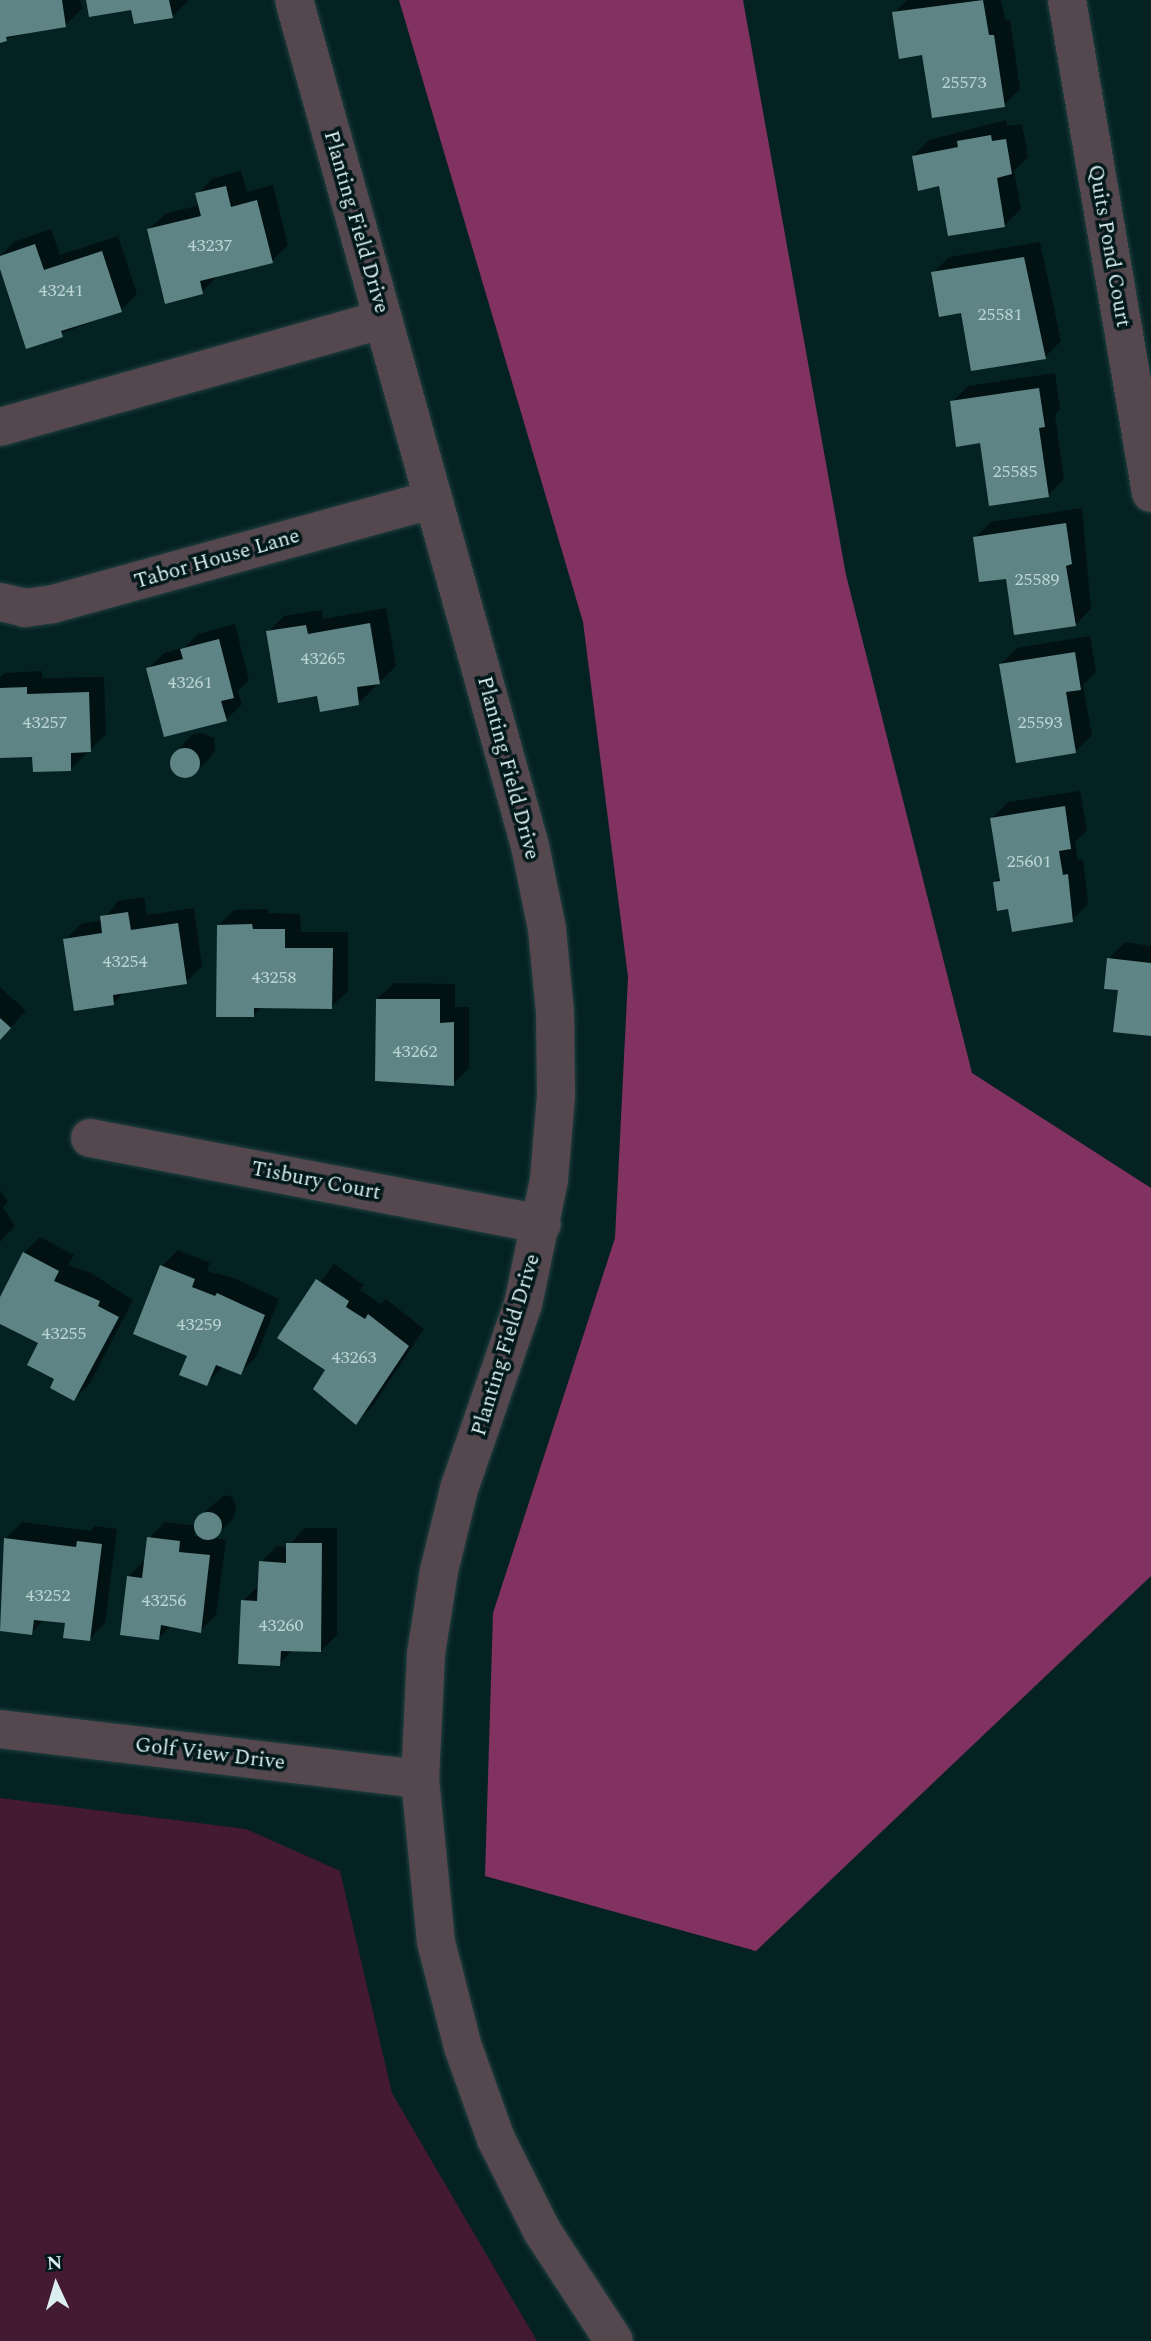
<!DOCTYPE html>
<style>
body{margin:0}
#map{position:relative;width:1151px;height:2341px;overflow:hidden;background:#052223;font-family:Spectral,serif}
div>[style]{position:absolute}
.green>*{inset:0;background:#441932}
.forest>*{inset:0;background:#813260}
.shadow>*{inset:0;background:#0007}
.building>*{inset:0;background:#5e8485}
.round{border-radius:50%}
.roads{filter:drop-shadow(0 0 2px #233f40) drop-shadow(0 0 2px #233f40)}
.minor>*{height:38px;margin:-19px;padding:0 19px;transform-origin:19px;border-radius:19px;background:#54484e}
span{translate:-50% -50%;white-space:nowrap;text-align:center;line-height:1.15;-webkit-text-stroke:7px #001819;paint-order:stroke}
.number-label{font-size:18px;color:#bbd4d4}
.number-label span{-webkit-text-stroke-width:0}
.street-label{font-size:21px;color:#daeeef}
.north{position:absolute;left:21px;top:2250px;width:70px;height:70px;-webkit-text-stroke:5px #001819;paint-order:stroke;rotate:356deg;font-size:19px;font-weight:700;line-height:28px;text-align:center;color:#daeeef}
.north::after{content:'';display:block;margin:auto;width:24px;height:32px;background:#daeeef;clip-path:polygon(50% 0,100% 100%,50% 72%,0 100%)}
</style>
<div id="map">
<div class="green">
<i style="clip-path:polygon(0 1798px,246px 1829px,340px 1871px,392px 2093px,537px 2341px,0 2341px)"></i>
</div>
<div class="forest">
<i style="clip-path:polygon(399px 0,743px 0,846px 575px,972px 1073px,1151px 1188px,1151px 1576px,756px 1951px,485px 1876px,493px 1613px,615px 1238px,628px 977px,583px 622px)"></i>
</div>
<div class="shadow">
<i style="clip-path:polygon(0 0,80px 0,82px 9px,65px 25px,0 40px)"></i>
<i style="clip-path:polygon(88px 0,188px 0,188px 1px,172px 17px)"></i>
<i style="clip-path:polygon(907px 0,1001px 0,1005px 20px,1010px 20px,1020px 89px,1004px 105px,924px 53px,894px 13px)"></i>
<i style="clip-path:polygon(1006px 120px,1007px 126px,1022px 124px,1028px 157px,1014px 171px,1021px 209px,1005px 225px,941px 184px,913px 156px,929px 140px)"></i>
<i style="clip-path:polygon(241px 171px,247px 192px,273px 185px,288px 245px,272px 261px,218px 276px,202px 292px,148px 230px,165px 214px,200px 205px,197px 194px,213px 178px)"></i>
<i style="clip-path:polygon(51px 229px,60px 255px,118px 236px,137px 294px,121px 310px,28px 347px,0 256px,14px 242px)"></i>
<i style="clip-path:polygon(1040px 242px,1061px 341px,1045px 357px,963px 311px,933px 273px,949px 257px)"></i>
<i style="clip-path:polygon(1055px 373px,1060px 409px,1055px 415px,1064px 479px,1048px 496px,981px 441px,952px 402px,968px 386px)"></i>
<i style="clip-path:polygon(1082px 508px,1091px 609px,1075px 625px,1007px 577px,975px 538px,991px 522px)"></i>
<i style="clip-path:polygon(386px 608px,396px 666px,359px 703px,268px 632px,284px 616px,322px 610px,323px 619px)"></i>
<i style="clip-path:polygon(235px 624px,249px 680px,238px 691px,242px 704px,226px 720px,148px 669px,164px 653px,185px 647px,198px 634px)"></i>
<i style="clip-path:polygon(1090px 636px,1096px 672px,1083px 685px,1092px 735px,1076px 751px,1001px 664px,1017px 648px)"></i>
<i style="clip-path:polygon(42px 671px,42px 678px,104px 677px,106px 734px,71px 769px,34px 755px,0 757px,0 677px,5px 673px)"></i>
<i style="clip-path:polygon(203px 733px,214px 738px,215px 750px,210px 758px,193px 774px,174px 773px,171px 760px,177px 751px,193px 734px)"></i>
<i style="clip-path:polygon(1080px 791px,1087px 831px,1075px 842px,1078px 860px,1083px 859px,1088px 904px,1072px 920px,1009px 907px,995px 882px,1001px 876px,992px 818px,1008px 802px)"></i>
<i style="clip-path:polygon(144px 897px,147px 915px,194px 908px,202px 966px,186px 982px,125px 992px,114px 1003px,65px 940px,81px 924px,103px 920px,118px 901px)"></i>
<i style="clip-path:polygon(268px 909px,269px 913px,300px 914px,301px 932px,348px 932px,348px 991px,331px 1007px,262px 1007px,254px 1015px,218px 926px,234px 910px)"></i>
<i style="clip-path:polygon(1125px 942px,1151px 946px,1151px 1034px,1119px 989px,1109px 958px)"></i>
<i style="clip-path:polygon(394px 983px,455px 984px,455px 1007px,469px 1007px,469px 1068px,453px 1084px,414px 1084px,377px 999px)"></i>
<i style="clip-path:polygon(0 987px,26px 1011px,0 1039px)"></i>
<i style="clip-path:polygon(0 1190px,8px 1202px,3px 1207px,15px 1226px,0 1242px)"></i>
<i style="clip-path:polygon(40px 1237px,74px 1255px,68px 1265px,91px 1273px,133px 1300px,90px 1383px,74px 1399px,56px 1378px,40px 1343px,0 1322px,0 1300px,24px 1253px)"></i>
<i style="clip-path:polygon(178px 1250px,210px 1263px,207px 1271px,234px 1278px,279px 1299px,256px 1357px,240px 1373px,224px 1366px,207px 1383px,189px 1355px,162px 1266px)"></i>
<i style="clip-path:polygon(334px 1264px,364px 1285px,360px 1290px,381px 1304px,386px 1299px,424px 1329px,372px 1407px,356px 1423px,328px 1370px,279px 1338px)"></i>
<i style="clip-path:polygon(evenodd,224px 1495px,232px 1497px,236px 1505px,234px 1518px,218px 1534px,206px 1536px,226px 1540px,216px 1615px,200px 1631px,172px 1625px,159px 1638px,128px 1577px,144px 1561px,149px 1538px,165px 1522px,198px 1526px,199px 1517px,224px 1495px,195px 1527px,201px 1537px,194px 1536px,195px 1527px)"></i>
<i style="clip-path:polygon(22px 1522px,90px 1531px,95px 1526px,117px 1529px,105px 1623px,89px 1640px,67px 1622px,45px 1619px,31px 1633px,0 1629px,6px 1538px)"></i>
<i style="clip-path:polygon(304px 1528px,337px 1528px,337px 1635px,321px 1651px,294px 1649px,279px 1664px,243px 1601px,260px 1584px,261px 1562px,277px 1546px,288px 1547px)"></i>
</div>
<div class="building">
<i style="clip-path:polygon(0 0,62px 0,66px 27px,6px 37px,7px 41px,0 43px)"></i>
<i style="clip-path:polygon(86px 0,169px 0,173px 18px,134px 24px,131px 10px,89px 17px)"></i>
<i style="clip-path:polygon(983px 0,989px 35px,994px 35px,1005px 107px,932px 118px,922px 55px,899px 59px,892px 12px)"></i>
<i style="clip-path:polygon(991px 135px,992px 141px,1006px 139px,1012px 174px,997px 178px,1005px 227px,948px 236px,939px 186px,918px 191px,912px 156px,958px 147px,957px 141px)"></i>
<i style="clip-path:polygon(226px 186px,231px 207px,257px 200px,273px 263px,200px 281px,203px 294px,165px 304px,147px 229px,201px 216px,195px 193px)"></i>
<i style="clip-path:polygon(35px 244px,44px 270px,102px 251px,122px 312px,61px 331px,63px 337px,26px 349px,0 269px,0 256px)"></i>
<i style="clip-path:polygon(1024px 257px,1046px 359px,971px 371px,961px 313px,939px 317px,931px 272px)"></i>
<i style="clip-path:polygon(1039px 388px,1045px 427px,1039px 428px,1049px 497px,989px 506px,980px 443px,956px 447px,950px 401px)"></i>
<i style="clip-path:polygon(1066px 523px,1072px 564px,1066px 566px,1076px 626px,1014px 635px,1006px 579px,979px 582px,973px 537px)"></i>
<i style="clip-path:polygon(370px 623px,380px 684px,357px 687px,359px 705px,320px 712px,317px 696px,278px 703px,266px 631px,306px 625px,308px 634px)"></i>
<i style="clip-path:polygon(219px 639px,234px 698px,221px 701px,227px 721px,164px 737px,146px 668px,183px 659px,180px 649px)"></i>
<i style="clip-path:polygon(1075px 652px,1081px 690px,1066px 692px,1076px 753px,1016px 763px,999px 664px)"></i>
<i style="clip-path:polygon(27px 687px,27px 694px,89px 692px,91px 752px,71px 753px,71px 771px,33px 772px,32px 757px,0 758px,0 688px)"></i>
<i class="round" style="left:170px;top:748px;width:30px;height:30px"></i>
<i style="clip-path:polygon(1065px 806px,1071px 849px,1059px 851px,1063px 875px,1068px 874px,1073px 922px,1012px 932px,1008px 909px,997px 911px,993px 882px,1000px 881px,990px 818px)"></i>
<i style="clip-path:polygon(128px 912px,131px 930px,178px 923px,187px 984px,113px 995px,114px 1005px,74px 1011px,63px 939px,102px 933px,100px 916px)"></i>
<i style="clip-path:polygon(252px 924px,253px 929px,285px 929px,285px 948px,333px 948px,332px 1009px,254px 1008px,254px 1017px,216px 1017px,217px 925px)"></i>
<i style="clip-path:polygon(1107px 958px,1151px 963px,1151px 1036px,1113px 1032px,1118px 990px,1104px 989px)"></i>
<i style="clip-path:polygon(376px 999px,440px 999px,440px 1023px,454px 1022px,454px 1086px,375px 1081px)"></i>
<i style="clip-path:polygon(0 1018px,11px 1028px,0 1040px)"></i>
<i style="clip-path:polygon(23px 1252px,59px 1271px,54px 1281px,100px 1301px,98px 1306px,119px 1317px,74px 1401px,50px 1388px,54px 1379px,27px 1365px,38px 1343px,0 1324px,0 1297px)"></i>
<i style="clip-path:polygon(160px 1265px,195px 1279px,192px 1287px,215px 1296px,217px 1293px,265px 1315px,241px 1375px,216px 1365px,207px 1386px,179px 1375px,187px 1356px,133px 1334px)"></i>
<i style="clip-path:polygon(316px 1279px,349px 1301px,346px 1307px,365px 1319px,368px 1314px,409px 1346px,356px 1425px,313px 1389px,325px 1370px,277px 1338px)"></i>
<i class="round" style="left:194px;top:1512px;width:28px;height:28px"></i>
<i style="clip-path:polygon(147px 1537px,180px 1541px,179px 1552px,210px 1555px,201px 1633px,161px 1625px,159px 1640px,120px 1635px,127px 1576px,142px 1578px)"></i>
<i style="clip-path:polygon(4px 1538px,76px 1547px,77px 1541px,102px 1544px,90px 1641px,63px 1638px,65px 1623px,34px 1620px,32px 1635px,0 1631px)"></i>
<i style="clip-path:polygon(286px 1543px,322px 1543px,321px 1652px,281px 1651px,280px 1666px,238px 1664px,241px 1600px,257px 1601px,259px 1561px,286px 1563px)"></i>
</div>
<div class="roads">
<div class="minor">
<i style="left:294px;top:0;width:878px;rotate:74.41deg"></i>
<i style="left:530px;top:846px;width:85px;rotate:78.4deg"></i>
<i style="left:547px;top:929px;width:83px;rotate:84.5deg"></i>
<i style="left:555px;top:1012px;width:84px;rotate:89.3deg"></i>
<i style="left:556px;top:1096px;width:84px;rotate:94.8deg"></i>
<i style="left:549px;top:1180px;width:127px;rotate:101.8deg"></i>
<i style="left:523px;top:1304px;width:196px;rotate:109.1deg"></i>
<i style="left:459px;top:1489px;width:84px;rotate:103.7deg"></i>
<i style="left:439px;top:1571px;width:84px;rotate:98.9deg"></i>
<i style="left:426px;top:1654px;width:125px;rotate:92.7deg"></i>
<i style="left:420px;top:1779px;width:164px;rotate:84.4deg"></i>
<i style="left:436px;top:1942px;width:108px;rotate:75.6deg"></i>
<i style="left:463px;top:2047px;width:98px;rotate:70.3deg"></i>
<i style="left:496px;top:2139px;width:103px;rotate:63.4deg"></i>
<i style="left:542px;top:2231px;width:131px;rotate:56.8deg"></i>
<i style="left:1067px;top:0;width:500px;rotate:80.33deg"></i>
<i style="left:0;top:427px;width:398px;rotate:-15.7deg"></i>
<i style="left:0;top:602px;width:26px;rotate:13deg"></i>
<i style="left:25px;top:608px;width:28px;rotate:-8deg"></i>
<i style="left:53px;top:604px;width:394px;rotate:-15.4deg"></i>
<i style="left:90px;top:1138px;width:460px;rotate:10.8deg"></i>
<i style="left:0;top:1729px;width:423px;rotate:6.8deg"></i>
</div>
</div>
<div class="number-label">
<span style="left:964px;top:83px">25573</span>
<span style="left:210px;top:246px">43237</span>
<span style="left:61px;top:291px">43241</span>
<span style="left:1000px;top:315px">25581</span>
<span style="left:1015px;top:472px">25585</span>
<span style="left:1037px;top:580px">25589</span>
<span style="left:323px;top:659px">43265</span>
<span style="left:190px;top:683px">43261</span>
<span style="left:45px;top:723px">43257</span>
<span style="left:1040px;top:723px">25593</span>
<span style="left:1029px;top:862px">25601</span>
<span style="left:125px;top:962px">43254</span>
<span style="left:274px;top:978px">43258</span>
<span style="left:415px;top:1052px">43262</span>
<span style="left:199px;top:1325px">43259</span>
<span style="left:64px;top:1334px">43255</span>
<span style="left:354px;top:1358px">43263</span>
<span style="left:48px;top:1596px">43252</span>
<span style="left:164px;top:1601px">43256</span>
<span style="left:281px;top:1626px">43260</span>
</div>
<div class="street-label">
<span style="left:356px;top:222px;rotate:74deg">Planting Field Drive</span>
<span style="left:1109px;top:246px;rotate:80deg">Quits Pond Court</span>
<span style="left:217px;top:559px;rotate:-16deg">Tabor House Lane</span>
<span style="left:508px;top:768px;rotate:75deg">Planting Field Drive</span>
<span style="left:316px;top:1181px;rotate:11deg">Tisbury Court</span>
<span style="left:506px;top:1345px;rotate:-73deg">Planting Field Drive</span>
<span style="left:210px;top:1754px;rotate:7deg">Golf View Drive</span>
</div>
<div class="north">N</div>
</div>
